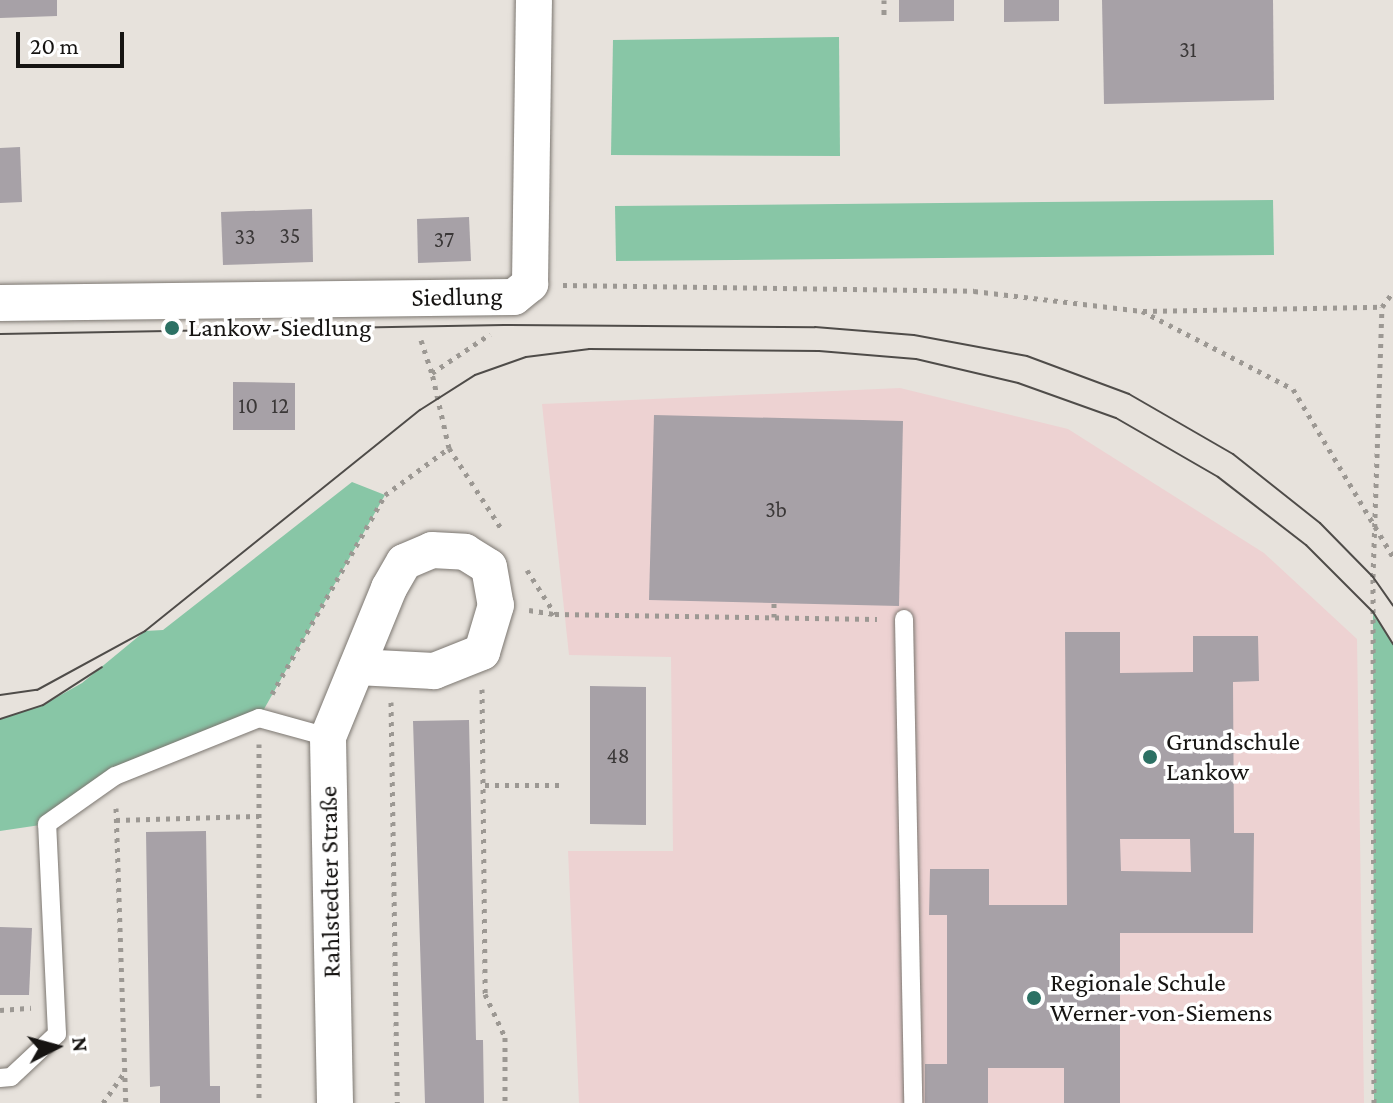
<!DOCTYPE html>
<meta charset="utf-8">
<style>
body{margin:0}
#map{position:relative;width:1393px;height:1103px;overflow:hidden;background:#e7e2dc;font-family:"Crimson Pro",serif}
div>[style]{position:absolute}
.education>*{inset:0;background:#edd2d2}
.green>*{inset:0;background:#88c6a6}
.building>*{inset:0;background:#a7a1a7}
.path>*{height:5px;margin-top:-2.5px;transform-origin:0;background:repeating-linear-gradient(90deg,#9c9893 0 4px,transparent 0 10px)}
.roads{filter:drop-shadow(0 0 2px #7c7771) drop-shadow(0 0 2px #7c7771)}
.service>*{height:18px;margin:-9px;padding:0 9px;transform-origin:9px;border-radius:9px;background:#fff}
.minor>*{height:36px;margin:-18px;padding:0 18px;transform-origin:18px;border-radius:18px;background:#fff}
.tram>*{height:2px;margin:-1px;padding:0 1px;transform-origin:1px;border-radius:1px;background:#4f4c49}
.dots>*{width:22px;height:22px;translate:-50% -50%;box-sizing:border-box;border:4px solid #fff;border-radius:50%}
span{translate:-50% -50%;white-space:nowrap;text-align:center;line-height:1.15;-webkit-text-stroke:7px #fff;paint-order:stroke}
.number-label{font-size:22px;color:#3a3737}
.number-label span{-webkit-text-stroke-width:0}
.street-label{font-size:26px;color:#161412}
.poi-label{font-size:26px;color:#161412}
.left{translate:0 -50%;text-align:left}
.north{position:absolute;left:16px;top:1007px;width:80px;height:80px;-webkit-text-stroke:6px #fff;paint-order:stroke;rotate:84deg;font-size:22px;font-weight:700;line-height:32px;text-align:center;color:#161412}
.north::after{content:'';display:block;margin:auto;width:28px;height:36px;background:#161412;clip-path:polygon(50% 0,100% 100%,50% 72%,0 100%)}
.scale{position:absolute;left:16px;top:32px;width:108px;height:36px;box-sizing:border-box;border:4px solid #161412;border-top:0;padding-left:10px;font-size:24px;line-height:28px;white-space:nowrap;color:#161412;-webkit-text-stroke:6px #fff;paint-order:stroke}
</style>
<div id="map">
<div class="education">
<i style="clip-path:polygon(900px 388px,1068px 429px,1264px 553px,1357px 639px,1364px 1103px,579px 1103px,568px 851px,673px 851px,671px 657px,569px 655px,542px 404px)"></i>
</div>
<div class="green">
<i style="clip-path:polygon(839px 37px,840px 156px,611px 155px,613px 40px)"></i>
<i style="clip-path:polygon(1273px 200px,1274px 255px,616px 261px,615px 206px)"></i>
<i style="clip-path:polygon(352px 482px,385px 495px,259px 718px,115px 776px,47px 824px,0 831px,0 719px,43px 705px,82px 683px,145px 631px,163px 630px)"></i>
<i style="clip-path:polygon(1373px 612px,1393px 644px,1393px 1103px,1374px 1103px)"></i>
</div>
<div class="building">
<i style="clip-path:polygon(0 0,57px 0,57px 16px,0 18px)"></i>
<i style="clip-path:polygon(899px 0,954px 0,954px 21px,899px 22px)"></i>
<i style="clip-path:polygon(1004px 0,1059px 0,1059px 21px,1004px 22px)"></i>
<i style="clip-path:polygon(1102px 0,1273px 0,1274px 100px,1104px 104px)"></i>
<i style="clip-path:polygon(20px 147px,22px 202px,0 203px,0 148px)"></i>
<i style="clip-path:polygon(312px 209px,313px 262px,223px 265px,221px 212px)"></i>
<i style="clip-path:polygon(469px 217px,471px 261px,418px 263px,417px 219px)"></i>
<i style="clip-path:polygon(233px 382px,295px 383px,295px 430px,233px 430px)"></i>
<i style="clip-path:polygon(654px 415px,903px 421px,899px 606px,649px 600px)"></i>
<i style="clip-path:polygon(evenodd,1065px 632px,1120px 632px,1120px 673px,1193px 672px,1193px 636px,1258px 636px,1259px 681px,1233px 682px,1234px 833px,1254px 833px,1253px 933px,1120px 933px,1120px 1103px,1064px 1103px,1064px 1068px,988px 1068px,988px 1103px,925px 1103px,925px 1064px,947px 1064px,947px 915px,929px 915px,930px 869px,989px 869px,989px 905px,1067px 905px,1065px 632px,1120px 839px,1190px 839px,1191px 872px,1121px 871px,1120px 839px)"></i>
<i style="clip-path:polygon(590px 686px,646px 687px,646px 825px,590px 824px)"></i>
<i style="clip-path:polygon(469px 720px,476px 1040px,483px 1040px,484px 1103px,425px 1103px,413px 721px)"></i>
<i style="clip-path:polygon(206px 831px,210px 1086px,220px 1086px,220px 1103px,160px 1103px,160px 1086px,150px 1087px,146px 832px)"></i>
<i style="clip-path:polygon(0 927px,32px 928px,29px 995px,0 995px)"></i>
</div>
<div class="path">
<i style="left:884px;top:0;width:15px;rotate:90deg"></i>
<i style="left:563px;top:285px;width:411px;rotate:0.8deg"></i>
<i style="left:974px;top:291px;width:169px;rotate:6.8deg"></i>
<i style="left:1142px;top:311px;width:170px;rotate:27.3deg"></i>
<i style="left:1293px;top:389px;width:196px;rotate:59.2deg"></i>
<i style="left:1143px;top:311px;width:239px;rotate:-1deg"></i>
<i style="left:421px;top:340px;width:35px;rotate:72deg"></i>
<i style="left:449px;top:448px;width:99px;rotate:57deg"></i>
<i style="left:527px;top:570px;width:52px;rotate:57.5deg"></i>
<i style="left:555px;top:614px;width:322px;rotate:0.9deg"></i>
<i style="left:774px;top:603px;width:14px;rotate:90deg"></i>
<i style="left:529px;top:610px;width:25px;rotate:9deg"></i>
<i style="left:482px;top:689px;width:305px;rotate:89.4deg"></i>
<i style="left:485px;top:994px;width:47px;rotate:65.1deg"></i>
<i style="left:505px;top:1037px;width:66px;rotate:90deg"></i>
<i style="left:272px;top:694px;width:229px;rotate:-60.4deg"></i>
<i style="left:385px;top:495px;width:79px;rotate:-36.3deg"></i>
<i style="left:449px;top:448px;width:77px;rotate:-102.8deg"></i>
<i style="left:432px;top:373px;width:70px;rotate:-33.9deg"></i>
<i style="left:391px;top:702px;width:401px;rotate:89.1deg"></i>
<i style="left:259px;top:744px;width:359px;rotate:90deg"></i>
<i style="left:485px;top:785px;width:80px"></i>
<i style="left:116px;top:808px;width:295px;rotate:88.1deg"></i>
<i style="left:116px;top:820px;width:143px;rotate:-1.6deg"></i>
<i style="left:0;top:1010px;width:31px;rotate:-4deg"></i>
<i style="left:103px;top:1103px;width:38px;rotate:-55deg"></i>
<i style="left:1374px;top:1103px;width:526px;rotate:-90.11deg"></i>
<i style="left:1373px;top:577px;width:270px;rotate:-88.1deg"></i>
<i style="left:1382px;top:307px;width:19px;rotate:-54deg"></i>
</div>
<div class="roads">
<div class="service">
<i style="left:904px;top:619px;width:484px;rotate:88.9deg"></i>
<i style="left:0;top:1078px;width:11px;rotate:-5deg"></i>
<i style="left:11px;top:1077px;width:63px;rotate:-43.1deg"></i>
<i style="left:57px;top:1034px;width:210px;rotate:-92.7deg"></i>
<i style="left:47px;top:824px;width:83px;rotate:-35.2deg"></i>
<i style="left:115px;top:776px;width:155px;rotate:-21.9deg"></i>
<i style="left:259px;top:718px;width:72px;rotate:15.4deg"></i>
</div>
<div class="minor">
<i style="left:0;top:303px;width:514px;rotate:-0.67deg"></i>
<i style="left:514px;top:297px;width:21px;rotate:-39deg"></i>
<i style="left:530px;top:284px;width:284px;rotate:-89.2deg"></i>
<i style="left:335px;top:1103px;width:366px;rotate:-91.1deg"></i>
<i style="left:328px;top:737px;width:161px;rotate:-67.7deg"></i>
<i style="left:389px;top:588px;width:30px;rotate:-60deg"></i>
<i style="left:404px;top:562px;width:30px;rotate:-23deg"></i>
<i style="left:432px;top:550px;width:33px;rotate:3deg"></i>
<i style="left:465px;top:552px;width:28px;rotate:32deg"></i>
<i style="left:489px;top:567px;width:39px;rotate:80deg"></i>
<i style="left:496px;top:605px;width:49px;rotate:106.6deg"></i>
<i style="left:482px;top:652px;width:52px;rotate:158.4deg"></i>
<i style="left:434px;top:671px;width:77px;rotate:-177deg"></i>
</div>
</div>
<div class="tram">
<i style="left:0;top:334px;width:504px;rotate:-1.02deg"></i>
<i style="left:504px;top:325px;width:311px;rotate:0.4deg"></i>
<i style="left:815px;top:327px;width:99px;rotate:4.6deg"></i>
<i style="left:914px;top:335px;width:115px;rotate:10.5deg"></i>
<i style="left:1027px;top:356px;width:109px;rotate:20.4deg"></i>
<i style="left:1129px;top:394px;width:120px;rotate:30deg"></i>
<i style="left:1233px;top:454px;width:111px;rotate:38.4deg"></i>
<i style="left:1320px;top:523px;width:76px;rotate:45.5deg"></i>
<i style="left:1373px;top:577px;width:35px;rotate:55deg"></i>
<i style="left:0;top:695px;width:37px;rotate:-8deg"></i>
<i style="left:37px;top:690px;width:123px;rotate:-28.6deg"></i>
<i style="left:145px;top:631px;width:353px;rotate:-38.8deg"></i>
<i style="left:420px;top:410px;width:65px;rotate:-32.5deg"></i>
<i style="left:475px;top:375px;width:54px;rotate:-19.4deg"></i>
<i style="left:526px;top:357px;width:64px;rotate:-7.2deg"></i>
<i style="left:589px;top:349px;width:230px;rotate:0.5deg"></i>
<i style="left:819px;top:351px;width:97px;rotate:4.7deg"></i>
<i style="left:916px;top:359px;width:105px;rotate:13.2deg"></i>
<i style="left:1018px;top:383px;width:104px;rotate:19.7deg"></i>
<i style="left:1116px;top:418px;width:118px;rotate:30deg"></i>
<i style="left:1218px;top:477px;width:111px;rotate:37.7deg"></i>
<i style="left:1306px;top:545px;width:95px;rotate:45deg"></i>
<i style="left:1373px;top:612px;width:38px;rotate:58deg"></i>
<i style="left:0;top:719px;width:45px;rotate:-18deg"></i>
<i style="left:43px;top:705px;width:70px;rotate:-32.8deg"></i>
</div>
<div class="dots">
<i style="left:172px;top:328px;background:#2c7164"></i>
<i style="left:1150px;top:757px;background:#2c7164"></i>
<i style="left:1034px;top:998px;background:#2c7164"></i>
</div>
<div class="number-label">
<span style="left:1188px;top:50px">31</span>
<span style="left:290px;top:236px">35</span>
<span style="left:245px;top:237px">33</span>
<span style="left:444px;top:240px">37</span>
<span style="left:248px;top:406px">10</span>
<span style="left:280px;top:406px">12</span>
<span style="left:776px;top:510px">3b</span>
<span style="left:618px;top:756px">48</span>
</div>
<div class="street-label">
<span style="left:457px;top:297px;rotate:-1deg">Siedlung</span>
<span style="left:330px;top:882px;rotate:-91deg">Rahlstedter Straße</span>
</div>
<div class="poi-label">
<span class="left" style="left:188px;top:328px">Lankow-Siedlung</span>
<span class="left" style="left:1166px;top:757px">Grundschule<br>Lankow</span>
<span class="left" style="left:1050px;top:998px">Regionale Schule<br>Werner-von-Siemens</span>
</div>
<div class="north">N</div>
<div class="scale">20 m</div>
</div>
